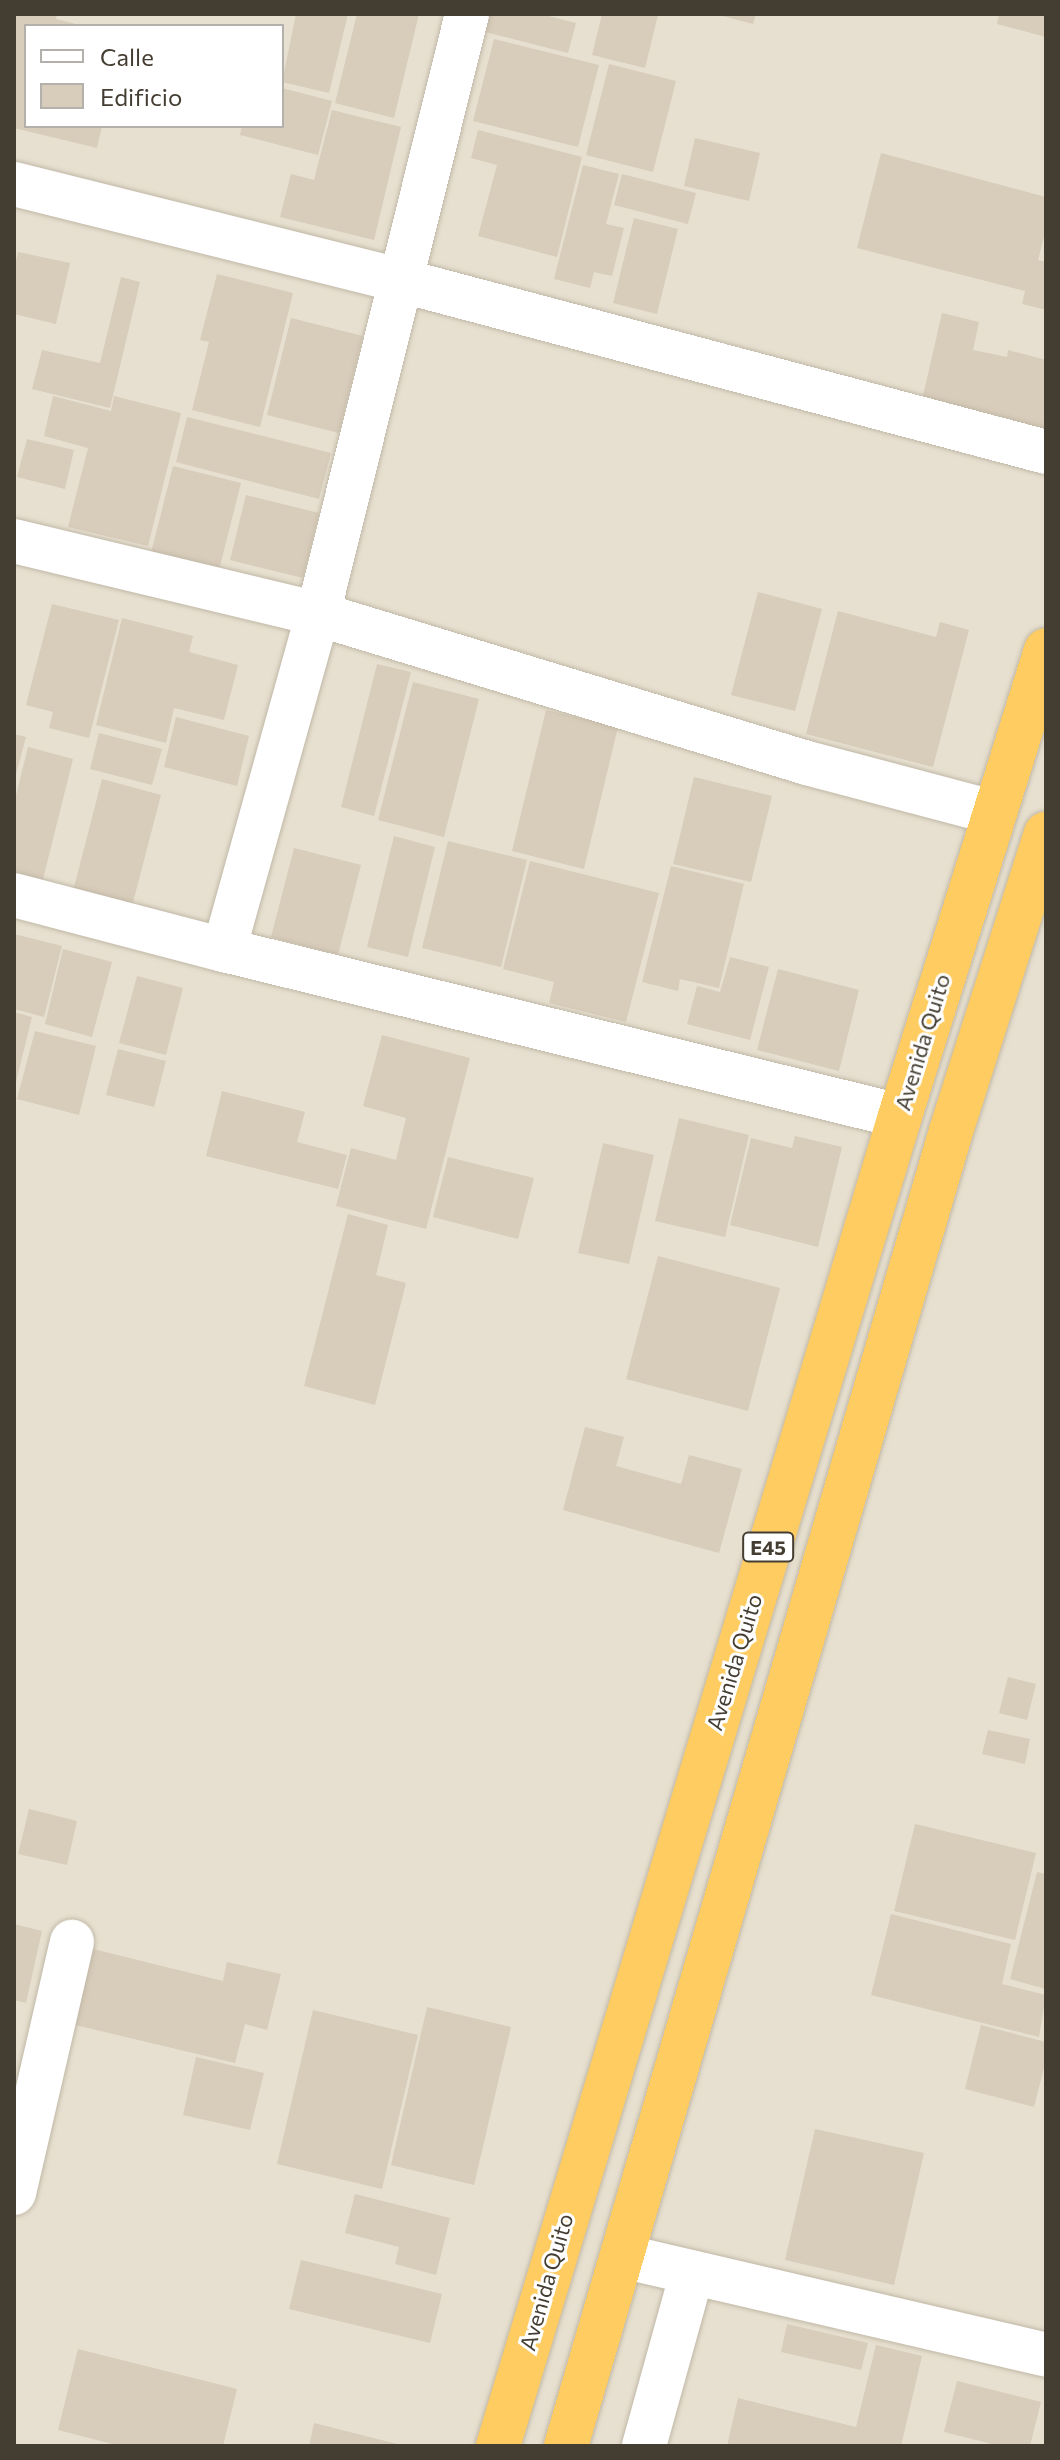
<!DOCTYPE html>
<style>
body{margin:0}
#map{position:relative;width:1060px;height:2460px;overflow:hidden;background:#f2eee2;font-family:Commissioner,sans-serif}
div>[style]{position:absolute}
.residential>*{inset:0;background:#e7e0d0}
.building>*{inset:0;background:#d8ccba}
.roads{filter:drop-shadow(0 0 2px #c1b8a7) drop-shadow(0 0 2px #c1b8a7)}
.minor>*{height:44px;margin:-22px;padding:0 22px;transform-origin:22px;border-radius:22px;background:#fff}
.highway>*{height:44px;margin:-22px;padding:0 22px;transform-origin:22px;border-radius:22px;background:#ffcc61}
span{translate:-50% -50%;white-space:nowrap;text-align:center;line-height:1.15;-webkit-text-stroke:6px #fff;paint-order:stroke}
.shield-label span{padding:2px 6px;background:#fff;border:2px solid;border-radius:6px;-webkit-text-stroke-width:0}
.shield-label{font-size:20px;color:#443d32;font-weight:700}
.street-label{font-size:22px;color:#443d32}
.frame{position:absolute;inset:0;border:16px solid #443d32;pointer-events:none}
.legend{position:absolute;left:24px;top:24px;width:260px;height:104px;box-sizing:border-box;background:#fff;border:2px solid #b4b1ad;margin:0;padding:10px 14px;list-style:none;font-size:24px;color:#443d32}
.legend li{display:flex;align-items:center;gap:16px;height:40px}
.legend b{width:40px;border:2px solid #b4b1ad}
</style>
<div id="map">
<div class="residential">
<i style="clip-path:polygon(evenodd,14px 14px,1046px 14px,1046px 2446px,14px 2446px,14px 14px,26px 26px,282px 26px,282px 126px,26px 126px,26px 26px)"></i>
</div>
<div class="building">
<i style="clip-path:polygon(14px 14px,57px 14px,56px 19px,80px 25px,26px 26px,26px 126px,102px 126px,97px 148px,14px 128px)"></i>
<i style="clip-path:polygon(296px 14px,348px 14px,329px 93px,282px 82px)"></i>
<i style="clip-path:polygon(357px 14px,419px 14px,394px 118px,335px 103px)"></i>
<i style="clip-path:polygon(481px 14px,541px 14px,576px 23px,568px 53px,477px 30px)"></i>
<i style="clip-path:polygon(602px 14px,658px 15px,645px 68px,592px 55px)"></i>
<i style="clip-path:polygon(715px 14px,756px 14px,753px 24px)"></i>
<i style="clip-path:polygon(999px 14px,1046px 14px,1046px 37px,997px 24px)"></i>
<i style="clip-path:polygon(494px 39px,599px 65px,578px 147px,473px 121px)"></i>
<i style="clip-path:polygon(609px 64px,676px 81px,653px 172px,586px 155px)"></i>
<i style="clip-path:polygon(282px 88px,332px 101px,318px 155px,240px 135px,242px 126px,282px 126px)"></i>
<i style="clip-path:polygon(332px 110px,401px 127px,374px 240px,280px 217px,291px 174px,314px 180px)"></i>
<i style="clip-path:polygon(478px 130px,582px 157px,557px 257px,478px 236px,497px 165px,471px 158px)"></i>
<i style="clip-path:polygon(695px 138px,760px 153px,749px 201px,684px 186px)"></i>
<i style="clip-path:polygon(881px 153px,1046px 197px,1046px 229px,1038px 260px,1046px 262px,1046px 310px,1022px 304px,1025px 291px,857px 248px)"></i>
<i style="clip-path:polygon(583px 165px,619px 174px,606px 224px,624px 228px,612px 276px,594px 272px,590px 288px,554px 279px)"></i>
<i style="clip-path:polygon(622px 174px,696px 193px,688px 224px,614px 205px)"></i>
<i style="clip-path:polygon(634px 218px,678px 229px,657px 314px,613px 303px)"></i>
<i style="clip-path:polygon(18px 252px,70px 263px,56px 324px,14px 314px,14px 270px)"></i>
<i style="clip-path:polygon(217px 274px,293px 293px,260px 427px,192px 410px,209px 342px,200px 340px)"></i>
<i style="clip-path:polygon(121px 277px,140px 282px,110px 408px,32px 389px,42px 350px,100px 363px)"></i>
<i style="clip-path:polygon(942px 313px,979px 322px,973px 350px,1007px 357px,1008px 350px,1046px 360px,1046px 430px,922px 400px)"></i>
<i style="clip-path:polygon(291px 318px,363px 336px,339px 433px,267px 415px)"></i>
<i style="clip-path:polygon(53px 396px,111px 411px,114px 396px,181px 413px,148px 546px,68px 527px,88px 448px,44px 436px)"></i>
<i style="clip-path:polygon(187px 417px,331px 453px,319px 499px,176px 462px)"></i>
<i style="clip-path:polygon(27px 439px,74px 450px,65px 489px,17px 477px)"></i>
<i style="clip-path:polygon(173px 466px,241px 483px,219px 570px,151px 553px)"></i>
<i style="clip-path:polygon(246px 495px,319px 513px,303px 578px,230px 560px)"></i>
<i style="clip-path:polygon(758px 592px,822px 609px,795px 711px,731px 695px)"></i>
<i style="clip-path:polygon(52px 604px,119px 620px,89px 738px,49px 728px,53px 712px,26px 705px)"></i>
<i style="clip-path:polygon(838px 611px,936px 637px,940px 622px,969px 630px,933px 767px,806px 734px)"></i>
<i style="clip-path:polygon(122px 618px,193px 636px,189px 652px,238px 665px,224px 720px,174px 708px,166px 743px,96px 725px)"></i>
<i style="clip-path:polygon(377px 664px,411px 672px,374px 816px,341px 807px)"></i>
<i style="clip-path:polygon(413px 682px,479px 699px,444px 837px,378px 820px)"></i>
<i style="clip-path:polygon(546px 710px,618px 727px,584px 869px,512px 851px)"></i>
<i style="clip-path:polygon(176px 717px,249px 736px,237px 786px,164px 767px)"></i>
<i style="clip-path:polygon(99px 733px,162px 749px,152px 785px,90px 769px)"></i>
<i style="clip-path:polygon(14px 734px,26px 737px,15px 778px,14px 778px)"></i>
<i style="clip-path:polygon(28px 747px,73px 759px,42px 883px,14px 876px,14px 803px)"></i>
<i style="clip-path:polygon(694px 777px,772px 796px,751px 882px,673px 864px)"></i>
<i style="clip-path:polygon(102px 779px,161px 795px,131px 910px,72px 895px)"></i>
<i style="clip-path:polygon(394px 836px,435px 847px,408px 957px,367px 947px)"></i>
<i style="clip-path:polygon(448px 841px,527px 860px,501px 967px,422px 948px)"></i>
<i style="clip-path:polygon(294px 848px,361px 865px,338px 955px,271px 937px)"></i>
<i style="clip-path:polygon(530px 861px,659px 893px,626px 1022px,549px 1003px,554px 982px,503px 969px)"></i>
<i style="clip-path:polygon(671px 866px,744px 884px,719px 988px,680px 979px,678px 991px,642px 982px)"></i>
<i style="clip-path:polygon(14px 934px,62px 946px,44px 1017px,14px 1009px)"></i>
<i style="clip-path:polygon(63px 949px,112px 962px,92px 1037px,45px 1024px)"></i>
<i style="clip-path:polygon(730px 957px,769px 967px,750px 1040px,687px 1024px,697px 986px,720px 992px)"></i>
<i style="clip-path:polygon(778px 969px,859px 990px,839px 1071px,757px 1050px)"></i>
<i style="clip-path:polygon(137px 976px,183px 988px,166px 1055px,119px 1043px)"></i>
<i style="clip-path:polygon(14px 1012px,32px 1017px,15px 1086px,14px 1086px)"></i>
<i style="clip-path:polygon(35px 1031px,96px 1046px,79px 1115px,17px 1099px)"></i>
<i style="clip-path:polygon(382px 1035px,470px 1058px,426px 1229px,336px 1206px,351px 1148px,396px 1160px,406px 1118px,363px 1106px)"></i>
<i style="clip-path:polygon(118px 1049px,166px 1061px,154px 1107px,106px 1095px)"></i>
<i style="clip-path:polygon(222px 1091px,305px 1112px,297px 1142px,347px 1155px,338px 1189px,206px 1156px)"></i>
<i style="clip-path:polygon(679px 1118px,749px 1135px,725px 1237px,655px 1221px)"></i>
<i style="clip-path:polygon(795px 1136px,842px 1147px,818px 1247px,730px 1225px,751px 1138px,792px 1148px)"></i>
<i style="clip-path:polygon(603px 1143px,654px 1155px,629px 1264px,578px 1253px)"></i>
<i style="clip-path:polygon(448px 1157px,534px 1178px,518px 1239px,433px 1217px)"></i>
<i style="clip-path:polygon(348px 1214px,388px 1225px,376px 1275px,406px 1283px,375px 1405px,304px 1386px)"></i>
<i style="clip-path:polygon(658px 1256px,780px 1288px,748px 1411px,626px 1379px)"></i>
<i style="clip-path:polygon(585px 1427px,624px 1437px,616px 1466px,681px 1484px,689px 1455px,742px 1469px,719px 1553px,563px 1510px)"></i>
<i style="clip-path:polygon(1008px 1677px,1036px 1684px,1027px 1720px,999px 1713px)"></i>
<i style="clip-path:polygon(988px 1730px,1030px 1739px,1025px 1764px,982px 1754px)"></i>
<i style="clip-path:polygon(29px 1809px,77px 1821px,67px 1865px,18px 1854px)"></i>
<i style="clip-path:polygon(915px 1824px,1036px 1853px,1015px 1940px,894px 1911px)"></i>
<i style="clip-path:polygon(1037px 1872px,1046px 1874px,1046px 1989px,1010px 1979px)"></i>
<i style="clip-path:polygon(891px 1914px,1011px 1944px,1002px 1984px,1046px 1995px,1039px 2037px,871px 1995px)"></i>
<i style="clip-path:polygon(14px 1924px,42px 1931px,26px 2003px,14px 2000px)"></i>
<i style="clip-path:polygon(89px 1948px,223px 1981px,227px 1962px,281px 1974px,267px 2030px,245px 2024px,235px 2063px,71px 2024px)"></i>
<i style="clip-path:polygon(427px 2007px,511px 2027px,474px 2185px,391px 2165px)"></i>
<i style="clip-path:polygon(313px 2010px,418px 2035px,382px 2189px,277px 2164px)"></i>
<i style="clip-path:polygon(981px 2025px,1046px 2042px,1046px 2060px,1034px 2107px,965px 2089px)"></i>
<i style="clip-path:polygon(196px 2057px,264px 2073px,250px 2130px,183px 2115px)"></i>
<i style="clip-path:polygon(815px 2129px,924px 2153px,894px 2285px,785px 2260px)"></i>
<i style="clip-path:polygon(355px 2194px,450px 2218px,436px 2275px,395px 2264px,399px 2247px,345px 2233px)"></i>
<i style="clip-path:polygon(301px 2260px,442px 2294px,430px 2343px,289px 2309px)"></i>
<i style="clip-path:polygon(787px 2324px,868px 2343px,861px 2370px,781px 2352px)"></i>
<i style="clip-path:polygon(876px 2345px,922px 2356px,901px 2446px,727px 2446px,738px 2398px,856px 2427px)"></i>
<i style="clip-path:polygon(78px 2349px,237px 2389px,223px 2446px,120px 2446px,58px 2430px)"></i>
<i style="clip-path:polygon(957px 2381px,1041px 2402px,1030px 2446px,1000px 2446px,944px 2432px)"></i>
<i style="clip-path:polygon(314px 2423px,401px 2445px,401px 2446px,309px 2446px)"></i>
</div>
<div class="roads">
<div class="minor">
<i style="left:14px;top:184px;width:401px;rotate:14deg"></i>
<i style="left:403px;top:281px;width:665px;rotate:14.89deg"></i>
<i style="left:14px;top:541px;width:313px;rotate:13.5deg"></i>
<i style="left:318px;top:614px;width:511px;rotate:16.95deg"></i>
<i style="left:807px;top:763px;width:192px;rotate:14.8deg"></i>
<i style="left:14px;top:895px;width:217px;rotate:14.7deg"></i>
<i style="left:224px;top:950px;width:696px;rotate:13.8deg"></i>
<i style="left:224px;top:950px;width:349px;rotate:-74.4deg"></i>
<i style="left:318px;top:614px;width:618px;rotate:-76.05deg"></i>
<i style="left:14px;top:2193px;width:258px;rotate:-77deg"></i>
<i style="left:622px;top:2256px;width:435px;rotate:13.1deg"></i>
<i style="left:644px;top:2446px;width:180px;rotate:-74.5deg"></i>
</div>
<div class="highway">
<i style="left:498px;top:2446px;width:1389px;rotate:-73.18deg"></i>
<i style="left:900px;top:1116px;width:488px;rotate:-72.6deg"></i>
<i style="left:566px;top:2446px;width:1370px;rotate:-73.68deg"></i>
<i style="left:951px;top:1131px;width:312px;rotate:-72.3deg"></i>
</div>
</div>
<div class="shield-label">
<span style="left:768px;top:1547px">E45</span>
</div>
<div class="street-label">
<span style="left:922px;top:1042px;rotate:-73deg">Avenida Quito</span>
<span style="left:734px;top:1662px;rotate:-73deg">Avenida Quito</span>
<span style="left:546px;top:2282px;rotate:-74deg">Avenida Quito</span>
</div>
<div class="frame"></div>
<ul class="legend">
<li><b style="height:10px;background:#fff"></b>Calle</li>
<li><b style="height:22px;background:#d8ccba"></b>Edificio</li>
</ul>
</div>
